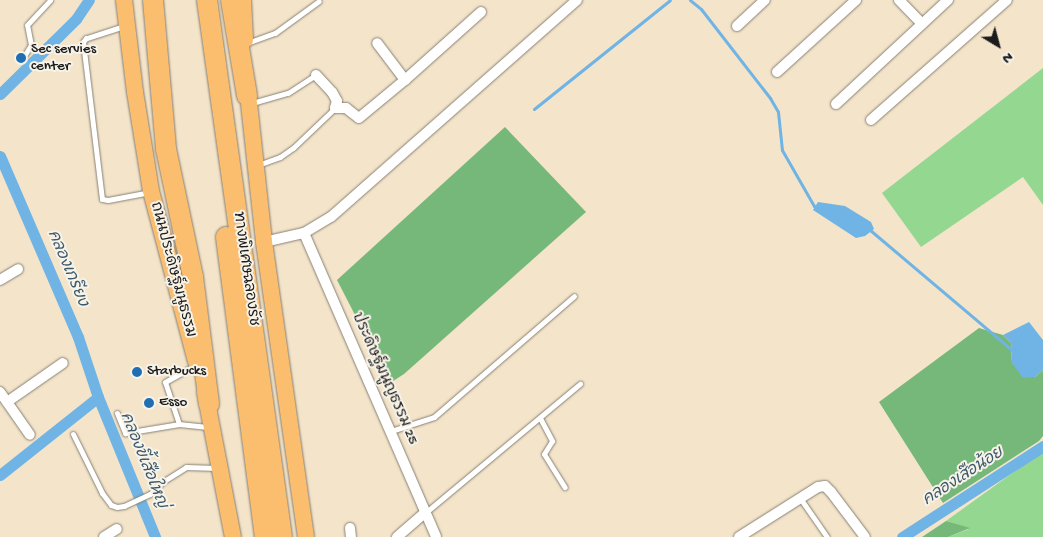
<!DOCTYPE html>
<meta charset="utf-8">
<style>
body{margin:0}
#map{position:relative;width:1043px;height:537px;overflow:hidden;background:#f3e4ca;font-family:"Gochi Hand","Playpen Sans Thai",sans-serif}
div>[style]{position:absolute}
.green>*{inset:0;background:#93d790}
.forest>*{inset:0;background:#76b87a}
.water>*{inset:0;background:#6fb4e5}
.stream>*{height:3px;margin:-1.5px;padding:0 1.5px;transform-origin:1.5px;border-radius:1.5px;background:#6fb4e5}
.canal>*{height:11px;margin:-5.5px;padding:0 5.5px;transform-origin:5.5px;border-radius:5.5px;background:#6fb4e5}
.roads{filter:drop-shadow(0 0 1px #888073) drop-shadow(0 0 1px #888073)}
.service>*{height:5px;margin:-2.5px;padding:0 2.5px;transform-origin:2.5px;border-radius:2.5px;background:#fff}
.minor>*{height:10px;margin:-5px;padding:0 5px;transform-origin:5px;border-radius:5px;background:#fff}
.primary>*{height:16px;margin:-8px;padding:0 8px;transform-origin:8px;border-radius:8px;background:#fbbd6e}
.motorway>*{height:20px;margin:-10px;padding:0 10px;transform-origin:10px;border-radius:10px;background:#fbbd6e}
.dots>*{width:14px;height:14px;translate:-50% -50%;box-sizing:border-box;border:2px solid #f7f3e8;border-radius:50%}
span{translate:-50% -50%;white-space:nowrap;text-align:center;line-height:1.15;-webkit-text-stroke:4px #f7f3e8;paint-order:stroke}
.poi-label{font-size:15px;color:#1c1c1c}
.left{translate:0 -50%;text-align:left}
.street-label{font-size:15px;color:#1c1c1c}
.water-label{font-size:16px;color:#3d596c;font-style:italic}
.north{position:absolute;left:973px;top:20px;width:50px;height:50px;-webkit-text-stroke:4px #f7f3e8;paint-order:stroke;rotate:143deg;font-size:14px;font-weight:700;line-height:20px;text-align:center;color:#1c1c1c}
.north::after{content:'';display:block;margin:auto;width:18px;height:22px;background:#1c1c1c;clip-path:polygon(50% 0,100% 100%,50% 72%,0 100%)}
</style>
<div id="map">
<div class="green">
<i style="clip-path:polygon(1043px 68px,1043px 205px,1023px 177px,921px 247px,882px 193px)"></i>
<i style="clip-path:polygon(1043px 451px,1043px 537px,948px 537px,969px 529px,946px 521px)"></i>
</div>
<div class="forest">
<i style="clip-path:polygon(505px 127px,586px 212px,404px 374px,390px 383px,337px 280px)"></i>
<i style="clip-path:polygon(979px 328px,1003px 335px,1011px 343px,1012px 363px,1035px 377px,1043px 370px,1043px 436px,1039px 441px,943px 503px,879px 402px)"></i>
<i style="clip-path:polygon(946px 521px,970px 528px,948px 537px,922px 537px)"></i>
</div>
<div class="water">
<i style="clip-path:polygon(818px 202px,845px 206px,871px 222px,874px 229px,865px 236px,856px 238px,813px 210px)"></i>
<i style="clip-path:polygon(1029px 322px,1043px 340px,1043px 370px,1035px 377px,1023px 378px,1012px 363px,1011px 343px,1003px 335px)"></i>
</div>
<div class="stream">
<i style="left:690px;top:0;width:14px;rotate:39deg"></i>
<i style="left:701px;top:9px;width:113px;rotate:52.2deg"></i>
<i style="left:770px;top:98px;width:16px;rotate:60deg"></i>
<i style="left:778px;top:112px;width:38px;rotate:84deg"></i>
<i style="left:782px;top:150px;width:64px;rotate:60.3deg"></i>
<i style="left:814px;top:206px;width:4px;rotate:14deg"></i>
<i style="left:534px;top:109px;width:174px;rotate:-38.7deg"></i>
<i style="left:870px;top:230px;width:186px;rotate:40.2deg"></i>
</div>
<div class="canal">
<i style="left:0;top:94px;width:107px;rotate:-44.6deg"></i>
<i style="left:76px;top:19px;width:23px;rotate:-56deg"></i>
<i style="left:0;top:156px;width:197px;rotate:66.7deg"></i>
<i style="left:78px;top:337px;width:63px;rotate:71.6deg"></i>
<i style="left:98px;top:397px;width:151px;rotate:67.8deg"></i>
<i style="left:0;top:475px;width:125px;rotate:-38.5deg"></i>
<i style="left:902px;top:537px;width:168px;rotate:-32.8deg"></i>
</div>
<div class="roads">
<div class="service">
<i style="left:124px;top:26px;width:40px;rotate:162deg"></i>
<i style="left:86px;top:38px;width:5px;rotate:127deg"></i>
<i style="left:83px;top:42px;width:158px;rotate:83.1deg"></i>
<i style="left:102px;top:199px;width:6px;rotate:9deg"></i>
<i style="left:108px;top:200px;width:43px;rotate:-10.8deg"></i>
<i style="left:247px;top:43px;width:30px;rotate:-20deg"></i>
<i style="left:275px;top:33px;width:54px;rotate:-36deg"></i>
<i style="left:24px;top:56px;width:13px;rotate:-58deg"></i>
<i style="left:31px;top:45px;width:20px;rotate:-101deg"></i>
<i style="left:27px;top:25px;width:34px;rotate:-47deg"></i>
<i style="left:252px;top:103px;width:37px;rotate:-16deg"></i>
<i style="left:288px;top:93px;width:30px;rotate:-33deg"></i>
<i style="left:258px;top:165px;width:23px;rotate:-20deg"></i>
<i style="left:280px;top:157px;width:16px;rotate:-35deg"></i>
<i style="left:293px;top:148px;width:58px;rotate:-43.6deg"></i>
<i style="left:117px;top:413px;width:22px;rotate:68deg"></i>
<i style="left:125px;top:433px;width:55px;rotate:-9.5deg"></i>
<i style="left:179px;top:424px;width:31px;rotate:6deg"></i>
<i style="left:540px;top:418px;width:26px;rotate:62deg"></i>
<i style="left:552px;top:441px;width:15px;rotate:122deg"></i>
<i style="left:544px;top:454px;width:39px;rotate:58deg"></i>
<i style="left:179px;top:424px;width:44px;rotate:-108.4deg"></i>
<i style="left:165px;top:382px;width:35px;rotate:-29deg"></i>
<i style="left:391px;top:431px;width:45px;rotate:-18deg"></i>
<i style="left:434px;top:417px;width:185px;rotate:-40.8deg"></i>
<i style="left:73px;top:434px;width:66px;rotate:63.8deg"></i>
<i style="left:102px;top:493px;width:15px;rotate:53deg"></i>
<i style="left:111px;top:505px;width:6px;rotate:18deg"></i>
<i style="left:117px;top:507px;width:7px;rotate:-8deg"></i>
<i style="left:124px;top:506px;width:29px;rotate:-25deg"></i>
<i style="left:150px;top:494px;width:19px;rotate:-43deg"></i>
<i style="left:164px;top:481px;width:26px;rotate:-32deg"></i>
<i style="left:186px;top:467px;width:31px;rotate:2deg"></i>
<i style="left:800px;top:498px;width:47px;rotate:55.3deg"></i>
<i style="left:425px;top:513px;width:202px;rotate:-39.8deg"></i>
</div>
<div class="minor">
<i style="left:899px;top:0;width:33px;rotate:46deg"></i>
<i style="left:737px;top:26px;width:38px;rotate:-43deg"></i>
<i style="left:777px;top:72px;width:107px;rotate:-42.3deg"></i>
<i style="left:316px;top:75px;width:23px;rotate:47deg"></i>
<i style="left:332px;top:92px;width:10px;rotate:61deg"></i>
<i style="left:337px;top:101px;width:7px;rotate:106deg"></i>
<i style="left:335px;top:108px;width:11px"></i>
<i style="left:346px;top:108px;width:16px;rotate:38deg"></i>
<i style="left:359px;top:118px;width:60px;rotate:-39.6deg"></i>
<i style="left:405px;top:80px;width:46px;rotate:-127.1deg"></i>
<i style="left:405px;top:80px;width:102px;rotate:-41.8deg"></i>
<i style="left:836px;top:104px;width:153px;rotate:-42.9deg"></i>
<i style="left:871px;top:120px;width:181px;rotate:-41.4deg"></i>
<i style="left:304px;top:233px;width:331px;rotate:66.5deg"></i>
<i style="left:264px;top:242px;width:41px;rotate:-12.7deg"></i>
<i style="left:304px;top:233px;width:31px;rotate:-31deg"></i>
<i style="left:331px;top:217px;width:328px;rotate:-41.4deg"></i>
<i style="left:0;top:280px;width:21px;rotate:-31deg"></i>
<i style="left:0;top:392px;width:52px;rotate:55.1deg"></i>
<i style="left:7px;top:402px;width:68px;rotate:-34.9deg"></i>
<i style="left:350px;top:528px;width:9px;rotate:84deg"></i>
<i style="left:104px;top:537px;width:15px;rotate:-32deg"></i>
<i style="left:397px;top:537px;width:37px;rotate:-41deg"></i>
<i style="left:739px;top:537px;width:93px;rotate:-32.3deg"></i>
<i style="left:818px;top:487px;width:7px;rotate:-8deg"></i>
<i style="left:825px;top:486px;width:8px;rotate:45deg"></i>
<i style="left:831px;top:492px;width:56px;rotate:52.9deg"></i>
</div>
<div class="primary">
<i style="left:124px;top:0;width:93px;rotate:83.2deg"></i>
<i style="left:135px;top:92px;width:100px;rotate:80.8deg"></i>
<i style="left:151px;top:191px;width:176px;rotate:75.2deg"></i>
<i style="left:243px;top:0;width:40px;rotate:87.1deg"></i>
<i style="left:247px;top:85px;width:158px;rotate:83.8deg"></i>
<i style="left:264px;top:242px;width:298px;rotate:81.9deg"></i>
<i style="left:205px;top:392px;width:148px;rotate:79.1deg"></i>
</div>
<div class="motorway">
<i style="left:153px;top:0;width:150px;rotate:85deg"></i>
<i style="left:166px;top:149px;width:131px;rotate:78.1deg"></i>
<i style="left:193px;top:277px;width:128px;rotate:82.8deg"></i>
<i style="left:207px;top:0;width:542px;rotate:82.05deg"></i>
<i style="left:231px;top:0;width:97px;rotate:80.5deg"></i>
<i style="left:226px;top:237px;width:303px;rotate:82.6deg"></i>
</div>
</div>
<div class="dots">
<i style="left:21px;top:58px;background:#1f6fb2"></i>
<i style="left:137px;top:372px;background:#1f6fb2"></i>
<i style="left:149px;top:403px;background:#1f6fb2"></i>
</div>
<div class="poi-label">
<span class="left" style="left:31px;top:58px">Sec servies<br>center</span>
<span class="left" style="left:147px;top:372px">Starbucks</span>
<span class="left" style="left:159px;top:403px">Esso</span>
</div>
<div class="street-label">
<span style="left:245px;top:269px;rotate:82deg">ทางพิเศษฉลองรัช</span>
<span style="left:172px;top:270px;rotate:75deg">ถนนประดิษฐ์มนูธรรม</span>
<span style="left:384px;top:379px;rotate:66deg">ประดิษฐ์มนูญธรรม 25</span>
</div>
<div class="water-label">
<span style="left:66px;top:269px;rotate:67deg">คลองเกรียง</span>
<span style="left:142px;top:461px;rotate:68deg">คลองขี้เสือใหญ่</span>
<span style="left:964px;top:478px;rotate:-33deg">คลองเสือน้อย</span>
</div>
<div class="north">N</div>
</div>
